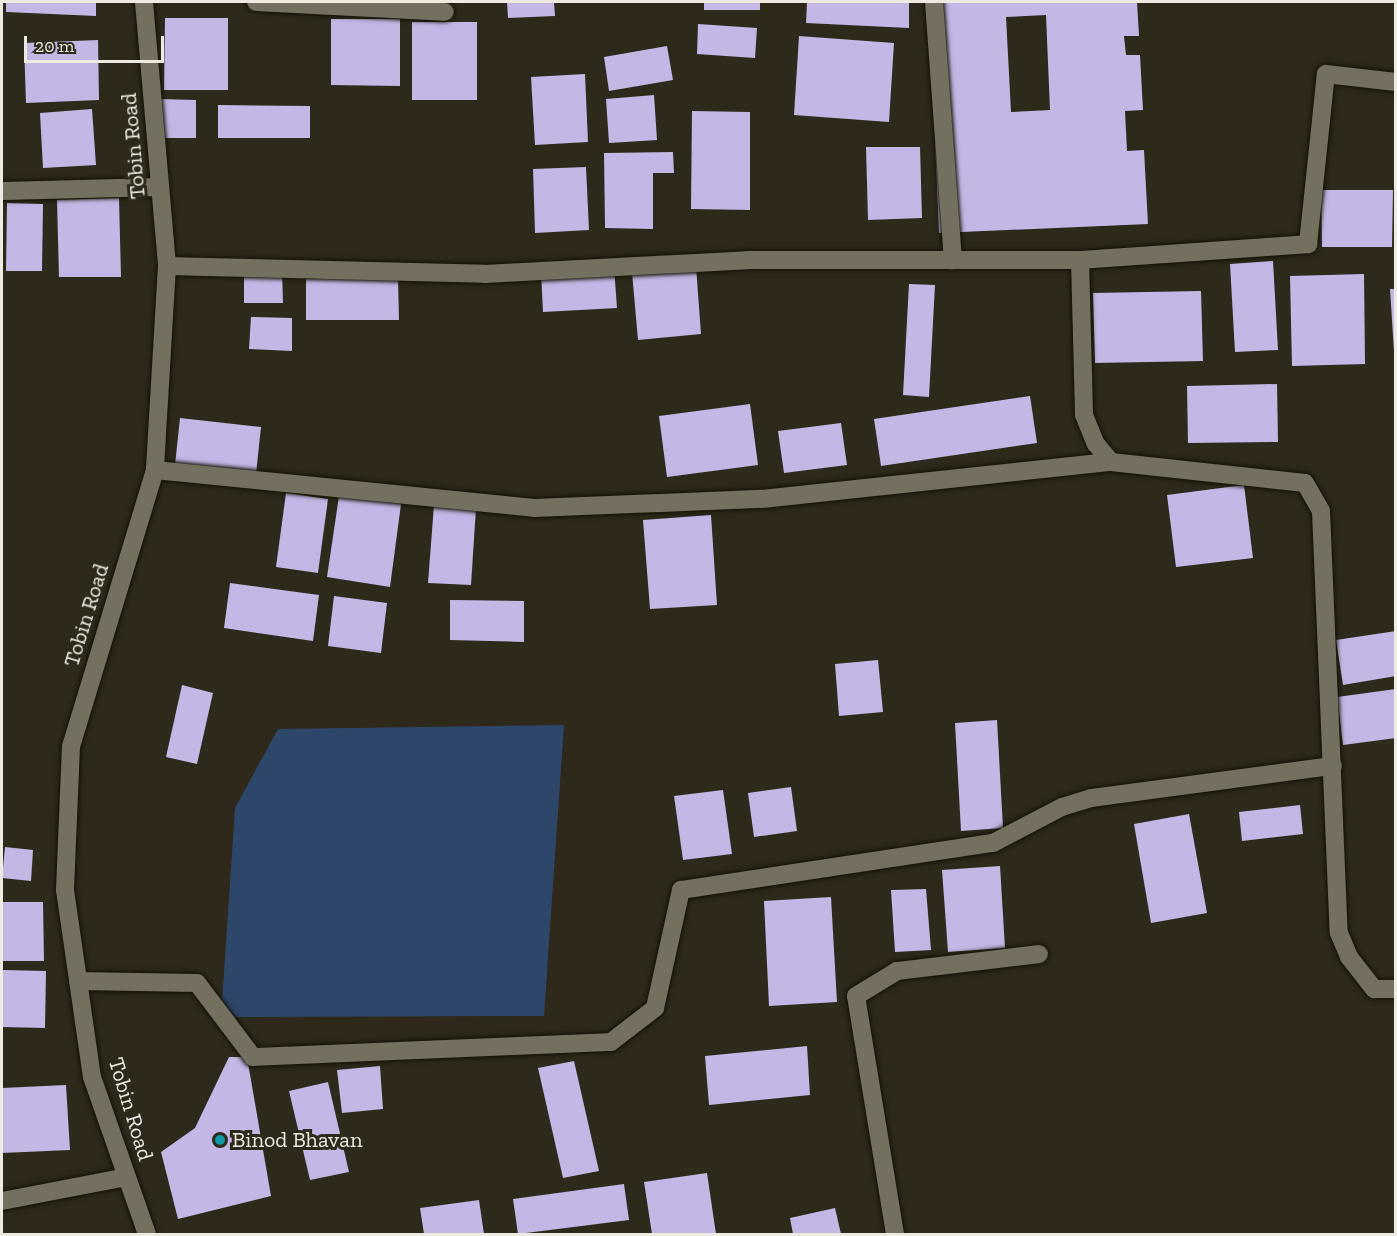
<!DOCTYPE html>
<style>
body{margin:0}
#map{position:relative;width:1397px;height:1236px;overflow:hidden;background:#2e291b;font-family:"Zilla Slab",serif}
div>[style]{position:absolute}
.water>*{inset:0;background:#2e4669}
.building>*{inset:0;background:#c4b7e6}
.roads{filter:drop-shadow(0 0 2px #161105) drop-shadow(0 0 2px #161105)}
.minor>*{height:18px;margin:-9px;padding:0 9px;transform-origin:9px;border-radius:9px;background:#756f5f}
.dots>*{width:16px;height:16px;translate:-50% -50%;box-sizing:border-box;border:3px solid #2e291b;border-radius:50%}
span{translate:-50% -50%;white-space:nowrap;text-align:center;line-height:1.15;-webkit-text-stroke:6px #2e291b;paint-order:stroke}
.street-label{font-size:22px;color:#edeae1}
.poi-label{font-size:22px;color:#edeae1}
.left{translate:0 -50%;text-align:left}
.frame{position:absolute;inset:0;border:3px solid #edeae1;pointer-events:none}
.scale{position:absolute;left:24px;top:36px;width:140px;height:27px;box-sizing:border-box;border:3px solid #edeae1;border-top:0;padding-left:8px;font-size:18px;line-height:21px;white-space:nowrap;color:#edeae1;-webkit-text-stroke:4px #2e291b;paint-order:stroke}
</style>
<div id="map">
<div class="water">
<i style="clip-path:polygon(564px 725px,544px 1016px,221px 1017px,235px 808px,278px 729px)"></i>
</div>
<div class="building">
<i style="clip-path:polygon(6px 2px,96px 2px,96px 16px,6px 12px)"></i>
<i style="clip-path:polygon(507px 2px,554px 2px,555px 16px,508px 18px)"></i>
<i style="clip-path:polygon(704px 2px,760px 2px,760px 10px,704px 10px)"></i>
<i style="clip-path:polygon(807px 2px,909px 2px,909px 28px,806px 23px)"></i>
<i style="clip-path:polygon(evenodd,929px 2px,1137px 2px,1139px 36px,1124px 36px,1126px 55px,1140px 55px,1143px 110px,1125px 111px,1127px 151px,1144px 150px,1148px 224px,939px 233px,929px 2px,1046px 15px,1050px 110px,1011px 112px,1006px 17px,1046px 15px)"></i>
<i style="clip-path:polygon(165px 18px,228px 18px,228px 90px,164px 90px)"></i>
<i style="clip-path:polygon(331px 19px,400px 19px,400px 86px,331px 85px)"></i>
<i style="clip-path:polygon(412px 22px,477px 22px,477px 100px,412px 100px)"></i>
<i style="clip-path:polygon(698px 24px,757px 28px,755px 58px,697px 54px)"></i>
<i style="clip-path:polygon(799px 36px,894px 43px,889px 122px,794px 115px)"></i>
<i style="clip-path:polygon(98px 40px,99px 100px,26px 103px,24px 43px)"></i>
<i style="clip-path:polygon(667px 46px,673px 80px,609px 91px,604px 57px)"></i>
<i style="clip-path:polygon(585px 74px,588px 142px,535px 145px,531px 77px)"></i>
<i style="clip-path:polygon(654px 95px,657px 140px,609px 143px,606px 99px)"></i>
<i style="clip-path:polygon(158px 99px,196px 100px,196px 138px,158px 138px)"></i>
<i style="clip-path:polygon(218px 105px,310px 106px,310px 138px,218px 138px)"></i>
<i style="clip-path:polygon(92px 109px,96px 165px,43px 168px,40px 113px)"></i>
<i style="clip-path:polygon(692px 111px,750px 112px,750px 210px,691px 209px)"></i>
<i style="clip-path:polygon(866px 147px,920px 147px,922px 218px,868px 220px)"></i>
<i style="clip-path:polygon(673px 152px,674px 173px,653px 173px,653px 229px,605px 228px,604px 153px)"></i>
<i style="clip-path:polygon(586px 167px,589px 230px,535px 233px,533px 169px)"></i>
<i style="clip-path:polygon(1321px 190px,1393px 190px,1392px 247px,1322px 247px)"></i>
<i style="clip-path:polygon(119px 198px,121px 277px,59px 277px,57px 200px)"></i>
<i style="clip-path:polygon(7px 203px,43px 204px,42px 271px,6px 271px)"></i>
<i style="clip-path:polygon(1273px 261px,1278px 350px,1235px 352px,1230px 264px)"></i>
<i style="clip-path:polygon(696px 266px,701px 334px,638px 340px,632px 272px)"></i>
<i style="clip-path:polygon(614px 267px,617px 308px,543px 312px,541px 272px)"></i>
<i style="clip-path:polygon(244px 271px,282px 271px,283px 303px,244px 303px)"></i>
<i style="clip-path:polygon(1364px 274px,1365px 364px,1292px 366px,1290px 276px)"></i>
<i style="clip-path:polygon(306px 279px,398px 279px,399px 320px,306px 320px)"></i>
<i style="clip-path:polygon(909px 284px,935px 285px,929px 397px,903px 395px)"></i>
<i style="clip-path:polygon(1390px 289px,1396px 289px,1396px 351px,1394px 351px)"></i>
<i style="clip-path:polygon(1201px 291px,1203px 361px,1095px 363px,1093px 293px)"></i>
<i style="clip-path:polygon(251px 317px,292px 318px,292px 351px,249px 349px)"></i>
<i style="clip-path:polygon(1277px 384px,1278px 442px,1188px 443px,1187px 386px)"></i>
<i style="clip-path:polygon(1030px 396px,1037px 443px,881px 466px,874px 419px)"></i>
<i style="clip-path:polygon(750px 404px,758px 465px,667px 477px,659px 416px)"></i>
<i style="clip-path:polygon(180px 418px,261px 427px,256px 474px,175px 465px)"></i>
<i style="clip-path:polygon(841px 423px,847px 465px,784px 473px,778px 431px)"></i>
<i style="clip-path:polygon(1244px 485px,1253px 558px,1176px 567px,1167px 495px)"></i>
<i style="clip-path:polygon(286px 493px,328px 499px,318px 573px,276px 567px)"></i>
<i style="clip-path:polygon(339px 496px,401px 504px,390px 587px,327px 577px)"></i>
<i style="clip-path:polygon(434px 505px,476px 508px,471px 585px,428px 583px)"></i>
<i style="clip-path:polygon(711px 515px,717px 605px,650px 609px,643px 520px)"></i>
<i style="clip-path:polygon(230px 583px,319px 595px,313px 641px,224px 628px)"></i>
<i style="clip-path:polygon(334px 596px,387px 603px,381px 653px,328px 646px)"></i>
<i style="clip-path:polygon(450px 600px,524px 601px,524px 642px,450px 640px)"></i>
<i style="clip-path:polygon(1396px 631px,1396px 676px,1343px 685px,1336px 640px)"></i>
<i style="clip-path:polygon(878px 660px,883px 712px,839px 716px,835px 664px)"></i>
<i style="clip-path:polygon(182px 685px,213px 693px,197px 764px,166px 757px)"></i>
<i style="clip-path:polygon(1396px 689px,1396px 738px,1343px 745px,1337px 697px)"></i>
<i style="clip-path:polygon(997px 720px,1003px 828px,961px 831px,955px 723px)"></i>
<i style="clip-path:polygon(791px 787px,797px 831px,754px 837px,748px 793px)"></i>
<i style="clip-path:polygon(723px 790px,732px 854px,683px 860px,674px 796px)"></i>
<i style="clip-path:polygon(1300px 805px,1303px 834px,1242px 841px,1239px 812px)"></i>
<i style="clip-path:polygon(1189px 814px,1207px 913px,1151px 923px,1134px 824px)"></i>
<i style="clip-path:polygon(5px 847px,33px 850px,31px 881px,2px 878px)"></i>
<i style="clip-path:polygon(1000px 866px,1005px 948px,948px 952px,942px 870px)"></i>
<i style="clip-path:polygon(926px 889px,931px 950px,895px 952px,891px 890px)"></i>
<i style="clip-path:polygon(831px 897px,837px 1002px,769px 1006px,764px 901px)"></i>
<i style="clip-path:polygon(2px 902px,43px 902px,44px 961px,2px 961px)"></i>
<i style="clip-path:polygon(2px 970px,46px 971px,45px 1028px,2px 1027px)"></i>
<i style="clip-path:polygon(807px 1046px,810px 1095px,709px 1105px,705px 1056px)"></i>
<i style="clip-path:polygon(229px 1057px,247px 1057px,271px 1196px,178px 1219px,161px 1152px,195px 1128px)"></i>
<i style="clip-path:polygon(574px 1061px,599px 1171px,563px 1178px,538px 1068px)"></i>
<i style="clip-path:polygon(380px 1066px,383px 1109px,342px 1113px,337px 1070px)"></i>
<i style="clip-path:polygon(328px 1082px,349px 1172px,310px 1180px,289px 1091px)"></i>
<i style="clip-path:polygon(66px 1085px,70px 1150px,2px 1153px,2px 1088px)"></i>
<i style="clip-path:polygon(707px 1173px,716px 1234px,652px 1234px,644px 1182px)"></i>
<i style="clip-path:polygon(624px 1184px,629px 1220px,518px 1234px,513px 1199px)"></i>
<i style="clip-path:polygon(479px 1200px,484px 1234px,424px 1234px,420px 1208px)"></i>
<i style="clip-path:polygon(835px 1208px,841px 1234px,793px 1234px,790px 1218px)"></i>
</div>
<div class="roads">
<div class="minor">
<i style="left:144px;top:2px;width:265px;rotate:85deg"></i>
<i style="left:167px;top:266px;width:204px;rotate:93.4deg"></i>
<i style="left:155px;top:470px;width:288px;rotate:106.9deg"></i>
<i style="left:71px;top:746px;width:144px;rotate:92.4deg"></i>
<i style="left:65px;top:890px;width:189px;rotate:81.8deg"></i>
<i style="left:92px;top:1077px;width:166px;rotate:70.7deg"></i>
<i style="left:256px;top:2px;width:189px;rotate:3deg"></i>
<i style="left:934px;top:2px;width:259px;rotate:85.8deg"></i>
<i style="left:2px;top:191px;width:158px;rotate:-1.5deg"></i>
<i style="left:1080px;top:260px;width:155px;rotate:88.5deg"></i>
<i style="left:1084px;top:415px;width:31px;rotate:68deg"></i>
<i style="left:1096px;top:444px;width:23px;rotate:50deg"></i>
<i style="left:1111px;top:462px;width:195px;rotate:6.2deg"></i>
<i style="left:1305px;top:483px;width:32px;rotate:60deg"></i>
<i style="left:1321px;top:511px;width:422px;rotate:87.6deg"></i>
<i style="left:1339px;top:933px;width:26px;rotate:67deg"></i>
<i style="left:1349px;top:957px;width:41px;rotate:52deg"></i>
<i style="left:1374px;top:989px;width:22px"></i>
<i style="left:167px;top:266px;width:318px;rotate:1.4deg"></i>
<i style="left:485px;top:274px;width:263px;rotate:-3deg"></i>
<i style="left:748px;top:260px;width:332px"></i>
<i style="left:1080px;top:260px;width:229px;rotate:-4deg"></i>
<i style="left:1308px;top:244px;width:171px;rotate:-84deg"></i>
<i style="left:1326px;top:74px;width:70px;rotate:6.5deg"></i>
<i style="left:155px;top:470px;width:381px;rotate:5.7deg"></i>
<i style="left:534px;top:508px;width:228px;rotate:-2.3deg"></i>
<i style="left:762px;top:499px;width:351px;rotate:-6.1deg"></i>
<i style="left:78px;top:981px;width:119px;rotate:1deg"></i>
<i style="left:197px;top:983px;width:93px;rotate:52.9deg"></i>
<i style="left:253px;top:1057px;width:358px;rotate:-2.4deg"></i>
<i style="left:611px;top:1042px;width:56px;rotate:-37.7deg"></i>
<i style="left:655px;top:1008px;width:121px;rotate:-77.6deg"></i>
<i style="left:681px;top:890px;width:316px;rotate:-8.6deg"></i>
<i style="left:993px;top:843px;width:78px;rotate:-27.6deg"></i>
<i style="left:1062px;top:807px;width:31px;rotate:-17deg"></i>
<i style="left:1092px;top:798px;width:243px;rotate:-7.6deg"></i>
<i style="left:2px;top:1201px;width:127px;rotate:-10.9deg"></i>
<i style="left:895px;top:1234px;width:241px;rotate:-99.3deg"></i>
<i style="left:856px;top:996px;width:48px;rotate:-31.4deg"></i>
<i style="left:897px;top:971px;width:143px;rotate:-6.8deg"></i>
</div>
</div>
<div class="dots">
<i style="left:220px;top:1140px;background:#0f9aa8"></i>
</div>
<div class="street-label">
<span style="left:133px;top:146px;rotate:-95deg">Tobin Road</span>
<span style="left:86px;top:615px;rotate:-73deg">Tobin Road</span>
<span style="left:131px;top:1109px;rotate:73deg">Tobin Road</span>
</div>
<div class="poi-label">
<span class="left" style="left:232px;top:1140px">Binod Bhavan</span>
</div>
<div class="frame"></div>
<div class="scale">20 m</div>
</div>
